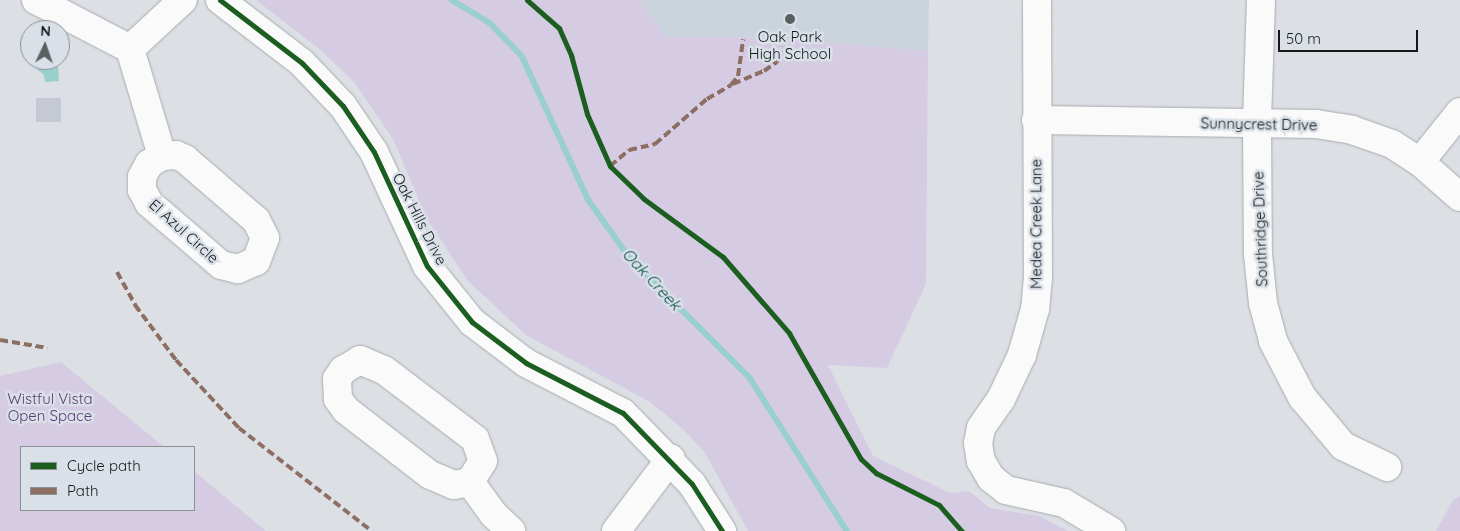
<!DOCTYPE html>
<style>
body{margin:0}
#map{position:relative;width:1460px;height:531px;overflow:hidden;background:#dce0e4;font-family:Quicksand,sans-serif}
div>[style]{position:absolute}
.built>*{inset:0;background:#cbd4dc}
.green>*{inset:0;background:#d5cce3}
.water>*{inset:0;background:#99cfcd}
.stream>*{height:5.5px;margin:-2.75px;padding:0 2.75px;transform-origin:2.75px;border-radius:2.75px;background:#99cfcd}
.building>*{inset:0;background:#c5c9d3}
.path>*{height:3px;margin-top:-1.5px;transform-origin:0;background:repeating-linear-gradient(90deg,#bec0c2 0 1px,transparent 0 5px)}
.roads{filter:drop-shadow(0 0 1px #a8abae) drop-shadow(0 0 1px #a8abae)}
.minor>*{height:28px;margin:-14px;padding:0 14px;transform-origin:14px;border-radius:14px;background:#fafafb}
.quiet>*{height:4px;margin-top:-2px;transform-origin:0;background:repeating-linear-gradient(90deg,#8d6e63 0 8px,transparent 0 12px)}
.cycleway>*{height:5px;margin:-2.5px;padding:0 2.5px;transform-origin:2.5px;border-radius:2.5px;background:#1b5e20}
.dots>*{width:14px;height:14px;translate:-50% -50%;box-sizing:border-box;border:2px solid #d9e0e7;border-radius:50%}
span{translate:-50% -50%;white-space:nowrap;text-align:center;line-height:1.15;-webkit-text-stroke:5px #d9e0e7;paint-order:stroke}
.poi-label{font-size:15px;color:#16191b}
.street-label{font-size:15px;color:#16191b}
.park-label{font-size:15px;color:#5d3a77}
.water-label{font-size:16px;color:#105350;font-style:italic}
.legend{position:absolute;left:20px;top:446px;width:175px;height:65px;box-sizing:border-box;background:#d9e0e7;border:1px solid #8b9095;margin:0;padding:6px 9px;list-style:none;font-size:15px;color:#16191b}
.legend li{display:flex;align-items:center;gap:10px;height:25px}
.legend b{width:25px;border:1px solid #8b9095}
.north{position:absolute;left:20px;top:20px;width:50px;height:50px;box-sizing:border-box;background:#d9e0e7;border:1px solid #8b9095;border-radius:50%;rotate:3deg;font-size:14px;font-weight:700;line-height:20px;text-align:center;color:#16191b}
.north::after{content:'';display:block;margin:auto;width:18px;height:22px;background:#5b5f61;clip-path:polygon(50% 0,100% 100%,50% 72%,0 100%)}
.scale{position:absolute;left:1278px;top:30px;width:140px;height:22px;box-sizing:border-box;border:2px solid #16191b;border-top:0;padding-left:6px;font-size:15px;line-height:18px;white-space:nowrap;color:#16191b;-webkit-text-stroke:4px #d9e0e7;paint-order:stroke}
</style>
<div id="map">
<div class="built">
<i style="clip-path:polygon(639px 0,929px 0,928px 51px,782px 38px,666px 37px)"></i>
</div>
<div class="green">
<i style="clip-path:polygon(256px 0,639px 0,666px 37px,782px 38px,928px 51px,926px 284px,887px 368px,828px 365px,873px 456px,950px 493px,969px 491px,990px 508px,1039px 516px,1068px 531px,748px 531px,705px 453px,684px 430px,650px 402px,526px 335px,468px 281px,427px 219px,393px 139px,354px 82px,323px 52px)"></i>
<i style="clip-path:polygon(61px 362px,164px 447px,21px 447px,21px 510px,194px 510px,194px 471px,266px 531px,0 531px,0 376px)"></i>
<i style="clip-path:polygon(1460px 496px,1460px 531px,1436px 531px,1453px 500px)"></i>
</div>
<div class="water">
<i style="clip-path:polygon(30px 53px,30px 60px,52px 60px,58px 66px,59px 81px,45px 82px,44px 75px,25px 59px)"></i>
</div>
<div class="stream">
<i style="left:452px;top:0;width:44px;rotate:31.2deg"></i>
<i style="left:490px;top:23px;width:46px;rotate:45.9deg"></i>
<i style="left:522px;top:56px;width:157px;rotate:65.2deg"></i>
<i style="left:588px;top:199px;width:72px;rotate:54.6deg"></i>
<i style="left:630px;top:258px;width:170px;rotate:45deg"></i>
<i style="left:750px;top:378px;width:181px;rotate:57.6deg"></i>
</div>
<div class="building">
<i style="clip-path:polygon(36px 98px,61px 98px,61px 122px,36px 122px)"></i>
</div>
<div class="path">
<i style="left:782px;top:52px;width:14px;rotate:-90deg"></i>
</div>
<div class="roads">
<div class="minor">
<i style="left:36px;top:0;width:106px;rotate:27.5deg"></i>
<i style="left:220px;top:0;width:103px;rotate:37.5deg"></i>
<i style="left:302px;top:63px;width:59px;rotate:46.4deg"></i>
<i style="left:343px;top:106px;width:55px;rotate:56deg"></i>
<i style="left:374px;top:152px;width:126px;rotate:65.1deg"></i>
<i style="left:427px;top:266px;width:72px;rotate:51.2deg"></i>
<i style="left:472px;top:322px;width:68px;rotate:37.2deg"></i>
<i style="left:526px;top:363px;width:109px;rotate:27.3deg"></i>
<i style="left:623px;top:413px;width:99px;rotate:45.8deg"></i>
<i style="left:692px;top:484px;width:56px;rotate:57.4deg"></i>
<i style="left:1037px;top:0;width:277px;rotate:89.8deg"></i>
<i style="left:1038px;top:277px;width:32px;rotate:95deg"></i>
<i style="left:1035px;top:309px;width:48px;rotate:105.8deg"></i>
<i style="left:1022px;top:355px;width:49px;rotate:115.5deg"></i>
<i style="left:1001px;top:399px;width:35px;rotate:125deg"></i>
<i style="left:981px;top:428px;width:15px;rotate:101deg"></i>
<i style="left:978px;top:443px;width:18px;rotate:81deg"></i>
<i style="left:981px;top:461px;width:20px;rotate:60deg"></i>
<i style="left:991px;top:478px;width:19px;rotate:39deg"></i>
<i style="left:1006px;top:490px;width:59px;rotate:12.6deg"></i>
<i style="left:1064px;top:503px;width:55px;rotate:30.8deg"></i>
<i style="left:1261px;top:0;width:123px;rotate:91.9deg"></i>
<i style="left:1257px;top:123px;width:131px;rotate:89.6deg"></i>
<i style="left:1258px;top:254px;width:49px;rotate:84.2deg"></i>
<i style="left:1263px;top:303px;width:39px;rotate:75deg"></i>
<i style="left:1273px;top:341px;width:63px;rotate:62.6deg"></i>
<i style="left:1302px;top:397px;width:64px;rotate:50.1deg"></i>
<i style="left:1343px;top:446px;width:49px;rotate:25.5deg"></i>
<i style="left:130px;top:49px;width:112px;rotate:73.3deg"></i>
<i style="left:130px;top:49px;width:72px;rotate:-42.8deg"></i>
<i style="left:1036px;top:120px;width:280px;rotate:0.8deg"></i>
<i style="left:1316px;top:124px;width:36px;rotate:9deg"></i>
<i style="left:1352px;top:130px;width:42px;rotate:19.3deg"></i>
<i style="left:1392px;top:144px;width:33px;rotate:33deg"></i>
<i style="left:1420px;top:162px;width:53px;rotate:41.2deg"></i>
<i style="left:176px;top:155px;width:10px;rotate:24deg"></i>
<i style="left:185px;top:159px;width:94px;rotate:40.7deg"></i>
<i style="left:256px;top:220px;width:20px;rotate:63deg"></i>
<i style="left:265px;top:238px;width:25px;rotate:111deg"></i>
<i style="left:256px;top:261px;width:20px;rotate:156deg"></i>
<i style="left:238px;top:269px;width:17px;rotate:-167deg"></i>
<i style="left:221px;top:265px;width:95px;rotate:-139.3deg"></i>
<i style="left:149px;top:203px;width:15px;rotate:-118deg"></i>
<i style="left:142px;top:190px;width:13px;rotate:-90deg"></i>
<i style="left:142px;top:177px;width:15px;rotate:-62deg"></i>
<i style="left:149px;top:164px;width:15px;rotate:-32deg"></i>
<i style="left:162px;top:156px;width:14px;rotate:-4deg"></i>
<i style="left:1420px;top:162px;width:64px;rotate:-51.3deg"></i>
<i style="left:360px;top:360px;width:26px;rotate:23deg"></i>
<i style="left:384px;top:370px;width:114px;rotate:37.2deg"></i>
<i style="left:475px;top:439px;width:23px;rotate:70deg"></i>
<i style="left:483px;top:461px;width:25px;rotate:122deg"></i>
<i style="left:470px;top:482px;width:16px;rotate:169deg"></i>
<i style="left:454px;top:485px;width:26px;rotate:-157deg"></i>
<i style="left:430px;top:475px;width:106px;rotate:-142.3deg"></i>
<i style="left:346px;top:410px;width:14px;rotate:-126deg"></i>
<i style="left:338px;top:399px;width:20px;rotate:-93deg"></i>
<i style="left:337px;top:379px;width:11px;rotate:-56deg"></i>
<i style="left:343px;top:370px;width:20px;rotate:-30deg"></i>
<i style="left:470px;top:482px;width:39px;rotate:54deg"></i>
<i style="left:493px;top:514px;width:25px;rotate:43deg"></i>
<i style="left:616px;top:531px;width:91px;rotate:-53deg"></i>
</div>
</div>
<div class="quiet">
<i style="left:733px;top:84px;width:34px;rotate:-23deg"></i>
<i style="left:764px;top:71px;width:16px;rotate:-35deg"></i>
<i style="left:777px;top:62px;width:11px;rotate:-63deg"></i>
<i style="left:610px;top:166px;width:25px;rotate:-40deg"></i>
<i style="left:629px;top:150px;width:27px;rotate:-13deg"></i>
<i style="left:655px;top:144px;width:69px;rotate:-40.9deg"></i>
<i style="left:707px;top:99px;width:28px;rotate:-30deg"></i>
<i style="left:731px;top:85px;width:11px;rotate:-52deg"></i>
<i style="left:738px;top:76px;width:37px;rotate:-82deg"></i>
<i style="left:117px;top:272px;width:38px;rotate:61deg"></i>
<i style="left:135px;top:305px;width:69px;rotate:53.3deg"></i>
<i style="left:176px;top:360px;width:93px;rotate:47.2deg"></i>
<i style="left:239px;top:428px;width:168px;rotate:37.8deg"></i>
<i style="left:0;top:340px;width:48px;rotate:9.7deg"></i>
</div>
<div class="cycleway">
<i style="left:220px;top:0;width:103px;rotate:37.5deg"></i>
<i style="left:302px;top:63px;width:59px;rotate:46.4deg"></i>
<i style="left:343px;top:106px;width:55px;rotate:56deg"></i>
<i style="left:374px;top:152px;width:126px;rotate:65.1deg"></i>
<i style="left:427px;top:266px;width:72px;rotate:51.2deg"></i>
<i style="left:472px;top:322px;width:68px;rotate:37.2deg"></i>
<i style="left:526px;top:363px;width:109px;rotate:27.3deg"></i>
<i style="left:623px;top:413px;width:99px;rotate:45.8deg"></i>
<i style="left:692px;top:484px;width:56px;rotate:57.4deg"></i>
<i style="left:527px;top:0;width:43px;rotate:41.2deg"></i>
<i style="left:559px;top:28px;width:30px;rotate:66deg"></i>
<i style="left:571px;top:55px;width:61px;rotate:74.8deg"></i>
<i style="left:587px;top:114px;width:57px;rotate:66.1deg"></i>
<i style="left:610px;top:166px;width:47px;rotate:44.1deg"></i>
<i style="left:644px;top:199px;width:98px;rotate:36.3deg"></i>
<i style="left:723px;top:257px;width:101px;rotate:49deg"></i>
<i style="left:789px;top:333px;width:145px;rotate:60.3deg"></i>
<i style="left:861px;top:459px;width:21px;rotate:43deg"></i>
<i style="left:876px;top:473px;width:71px;rotate:26.9deg"></i>
<i style="left:939px;top:505px;width:35px;rotate:49deg"></i>
</div>
<div class="dots">
<i style="left:790px;top:19px;background:#5b5f61"></i>
</div>
<div class="poi-label">
<span style="left:790px;top:45px">Oak Park<br>High School</span>
</div>
<div class="street-label">
<span style="left:1259px;top:124px;rotate:1deg">Sunnycrest Drive</span>
<span style="left:420px;top:219px;rotate:63deg">Oak Hills Drive</span>
<span style="left:1036px;top:224px;rotate:-90deg">Medea Creek Lane</span>
<span style="left:1260px;top:229px;rotate:-92deg">Southridge Drive</span>
<span style="left:184px;top:231px;rotate:42deg">El Azul Circle</span>
</div>
<div class="park-label">
<span style="left:50px;top:407px">Wistful Vista<br>Open Space</span>
</div>
<div class="water-label">
<span style="left:652px;top:279px;rotate:47deg">Oak Creek</span>
</div>
<ul class="legend">
<li><b style="height:6px;background:#1b5e20"></b>Cycle path</li>
<li><b style="height:6px;background:#8d6e63"></b>Path</li>
</ul>
<div class="north">N</div>
<div class="scale">50 m</div>
</div>
